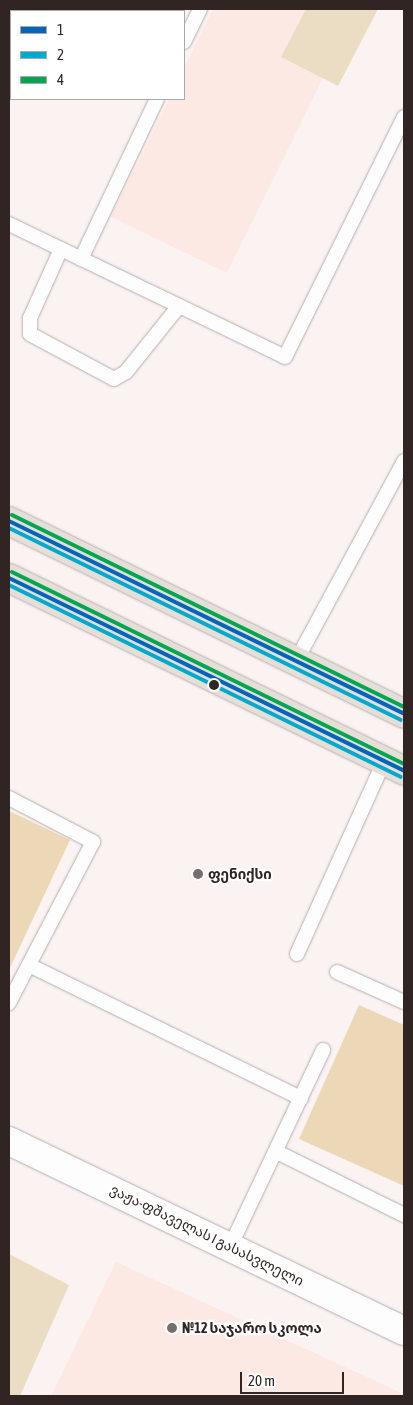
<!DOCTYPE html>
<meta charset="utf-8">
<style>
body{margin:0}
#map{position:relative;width:413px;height:1405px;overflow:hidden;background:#faf3f2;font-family:"Asap Condensed","Noto Sans Georgian",sans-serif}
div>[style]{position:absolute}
.built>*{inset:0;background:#fce9e3}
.green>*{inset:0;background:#ebdcc4}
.forest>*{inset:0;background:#ecd8b6}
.roads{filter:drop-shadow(0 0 1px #b6aeac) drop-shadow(0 0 1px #b6aeac)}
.service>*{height:14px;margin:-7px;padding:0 7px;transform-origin:7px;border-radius:7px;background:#fefdfd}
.minor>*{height:28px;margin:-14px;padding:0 14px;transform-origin:14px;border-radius:14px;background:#fefdfd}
.primary>*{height:28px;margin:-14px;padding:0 14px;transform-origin:14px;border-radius:14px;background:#e6dfd7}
.bus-1>*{height:4px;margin:-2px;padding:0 2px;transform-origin:2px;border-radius:2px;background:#0065bd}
.bus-2>*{height:4px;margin:-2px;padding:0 2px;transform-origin:2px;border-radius:2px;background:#00a9ce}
.bus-3>*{height:4px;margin:-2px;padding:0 2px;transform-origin:2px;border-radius:2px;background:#00a651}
.dots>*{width:14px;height:14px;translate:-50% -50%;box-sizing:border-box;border:2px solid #fff;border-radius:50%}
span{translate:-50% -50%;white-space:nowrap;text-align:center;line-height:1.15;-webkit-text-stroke:4.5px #fff;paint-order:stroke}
.poi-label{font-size:14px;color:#302522;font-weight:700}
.left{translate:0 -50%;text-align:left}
.street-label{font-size:14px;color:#302522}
.frame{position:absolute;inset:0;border:10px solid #302522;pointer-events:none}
.legend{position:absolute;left:10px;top:10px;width:175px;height:90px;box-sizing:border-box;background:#fff;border:1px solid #aca8a7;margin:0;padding:6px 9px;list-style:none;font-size:15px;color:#302522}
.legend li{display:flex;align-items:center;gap:10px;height:25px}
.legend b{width:25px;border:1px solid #aca8a7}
.scale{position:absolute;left:240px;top:1372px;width:104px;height:22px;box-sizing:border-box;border:2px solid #302522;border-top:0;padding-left:6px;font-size:15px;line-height:18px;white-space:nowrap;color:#302522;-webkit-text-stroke:4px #fff;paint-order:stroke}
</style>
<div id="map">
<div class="built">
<i style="clip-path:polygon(213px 9px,357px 9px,227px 273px,111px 217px,169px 99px,184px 99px,184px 68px)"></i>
<i style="clip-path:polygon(116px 1262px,404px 1394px,404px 1396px,51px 1396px)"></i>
</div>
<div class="green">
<i style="clip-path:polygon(306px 9px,378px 9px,338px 86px,281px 57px)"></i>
<i style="clip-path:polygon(9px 1254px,69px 1285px,20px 1396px,9px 1396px)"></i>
</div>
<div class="forest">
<i style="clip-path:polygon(9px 811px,70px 840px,9px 970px)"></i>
<i style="clip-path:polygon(359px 1005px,404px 1025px,404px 1186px,299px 1139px)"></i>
</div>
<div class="roads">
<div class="service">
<i style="left:166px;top:9px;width:6px;rotate:18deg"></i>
<i style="left:184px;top:42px;width:37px;rotate:-64deg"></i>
<i style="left:9px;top:224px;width:306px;rotate:25.7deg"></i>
<i style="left:285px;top:357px;width:268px;rotate:-63.6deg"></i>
<i style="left:61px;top:249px;width:76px;rotate:114.2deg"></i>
<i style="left:30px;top:318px;width:16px;rotate:90deg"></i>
<i style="left:30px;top:334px;width:95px;rotate:28.2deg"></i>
<i style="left:114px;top:379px;width:14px;rotate:-30deg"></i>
<i style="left:126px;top:372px;width:85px;rotate:-51.2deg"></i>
<i style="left:81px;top:259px;width:177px;rotate:-64.6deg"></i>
<i style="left:296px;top:661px;width:227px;rotate:-61.6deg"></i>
<i style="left:9px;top:798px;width:95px;rotate:27.6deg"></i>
<i style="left:93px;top:842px;width:182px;rotate:117.6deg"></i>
<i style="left:297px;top:954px;width:212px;rotate:-65.7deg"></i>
<i style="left:29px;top:965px;width:303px;rotate:26.1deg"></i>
<i style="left:337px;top:972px;width:73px;rotate:24.1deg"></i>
<i style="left:277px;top:1152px;width:142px;rotate:26.4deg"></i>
<i style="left:230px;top:1247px;width:218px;rotate:-64.7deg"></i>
</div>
<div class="minor">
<i style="left:9px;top:15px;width:7px;rotate:-63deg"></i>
<i style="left:9px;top:1141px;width:438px;rotate:25.7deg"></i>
</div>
<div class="primary">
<i style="left:9px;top:521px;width:440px;rotate:26deg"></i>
<i style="left:9px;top:578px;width:440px;rotate:26deg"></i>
</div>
</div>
<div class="bus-1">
<i style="left:9px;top:521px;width:440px;rotate:26deg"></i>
<i style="left:9px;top:578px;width:440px;rotate:26deg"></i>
</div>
<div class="bus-2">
<i style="left:9px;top:528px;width:436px;rotate:26.1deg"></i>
<i style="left:9px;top:585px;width:436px;rotate:26.1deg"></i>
</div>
<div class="bus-3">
<i style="left:12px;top:515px;width:436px;rotate:26.1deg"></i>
<i style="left:12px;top:572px;width:436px;rotate:26.1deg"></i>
</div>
<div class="dots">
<i style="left:214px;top:685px;background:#302522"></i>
<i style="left:198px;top:874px;background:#776d6b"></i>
<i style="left:172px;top:1328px;background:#776d6b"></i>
</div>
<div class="poi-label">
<span class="left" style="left:208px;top:874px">ფენიქსი</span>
<span class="left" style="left:182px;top:1328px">№12 საჯარო სკოლა</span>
</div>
<div class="street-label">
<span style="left:207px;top:1235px;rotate:26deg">ვაჟა-ფშაველას I გასასვლელი</span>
</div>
<div class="frame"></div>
<ul class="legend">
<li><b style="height:6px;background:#0065bd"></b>1</li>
<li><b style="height:6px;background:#00a9ce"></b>2</li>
<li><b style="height:6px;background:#00a651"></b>4</li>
</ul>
<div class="scale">20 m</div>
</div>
